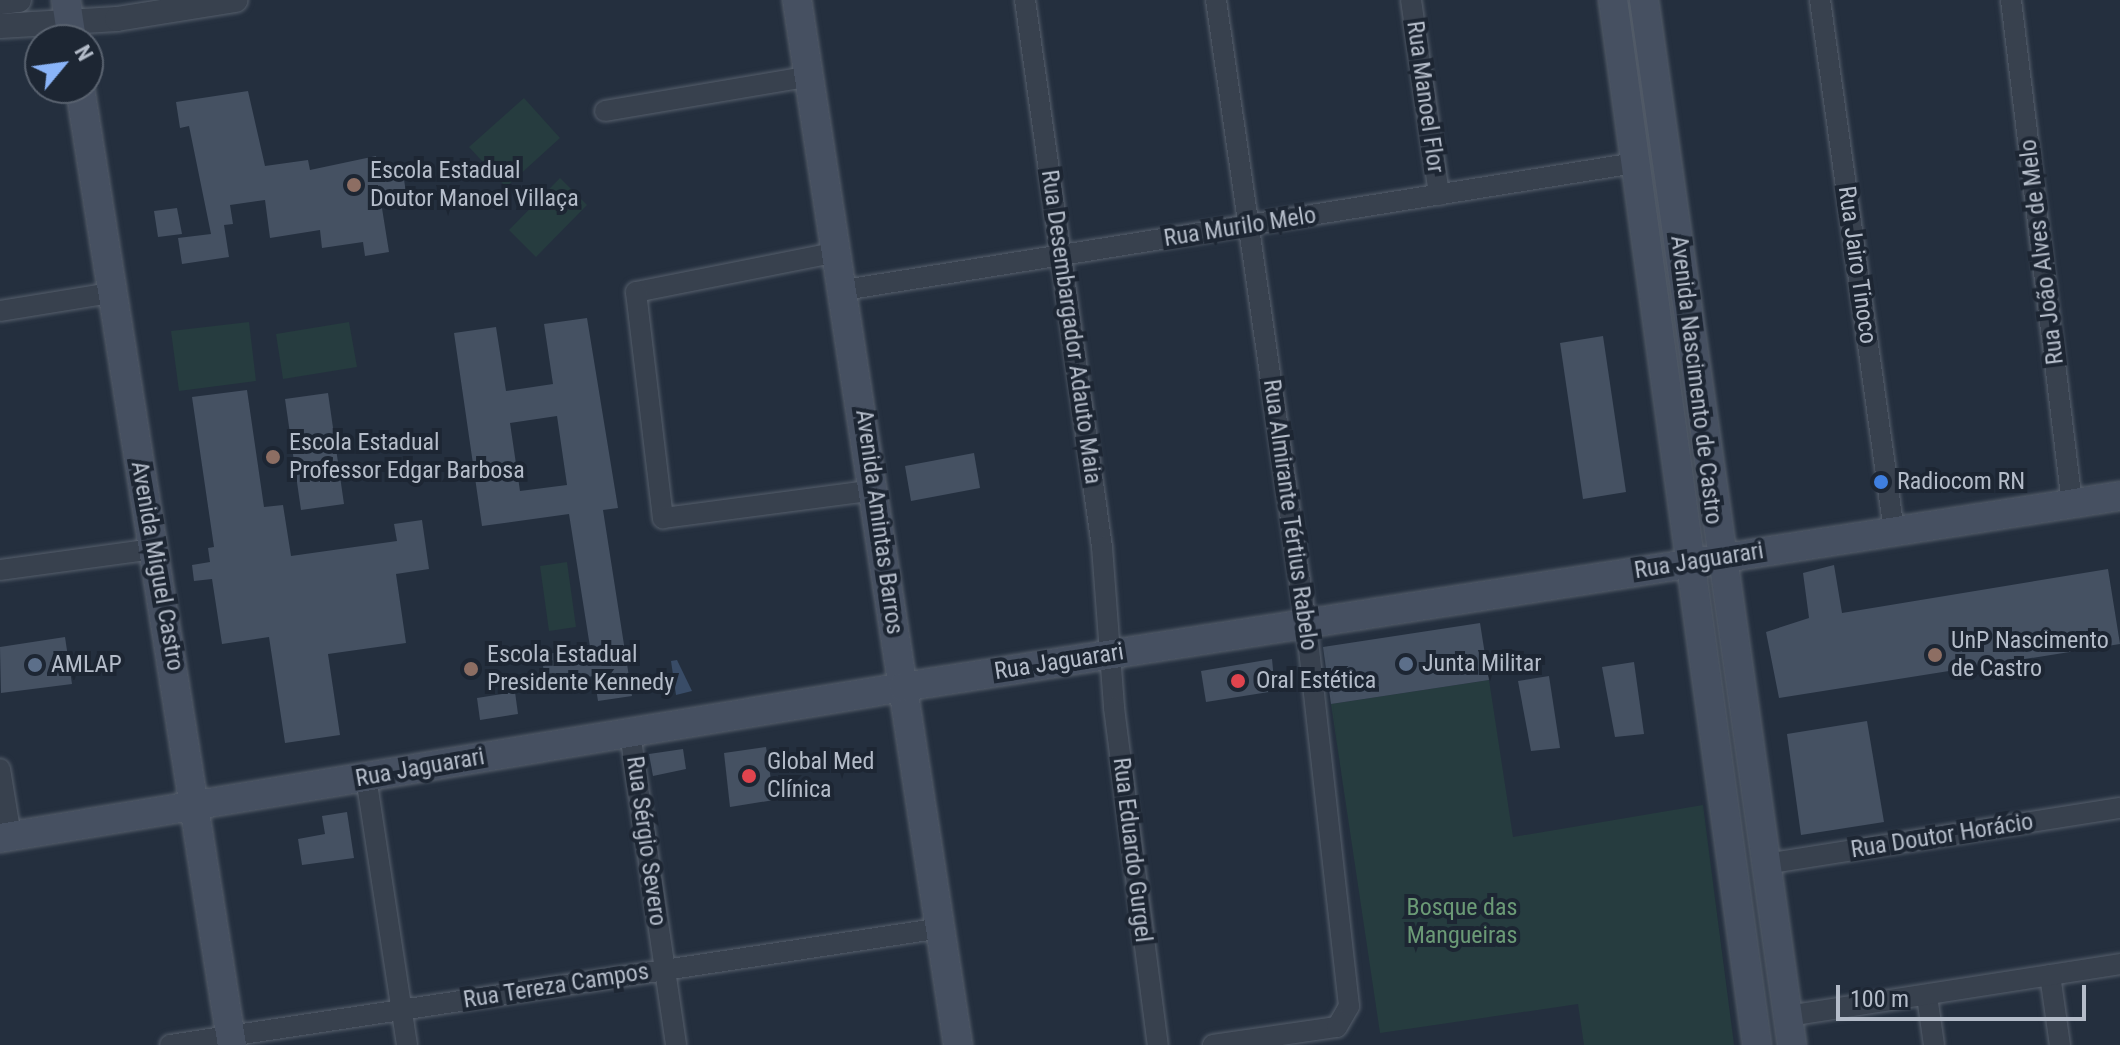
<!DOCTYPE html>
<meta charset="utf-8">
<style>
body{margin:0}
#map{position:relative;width:2120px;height:1045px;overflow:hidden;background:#242f3e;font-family:"Roboto Condensed",sans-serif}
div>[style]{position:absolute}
.green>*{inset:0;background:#263c3f}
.water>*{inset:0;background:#394c67}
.building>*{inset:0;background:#455162}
.roads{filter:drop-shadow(0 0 2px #565f6c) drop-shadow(0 0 2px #565f6c)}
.minor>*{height:20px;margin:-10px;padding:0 10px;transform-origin:10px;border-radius:10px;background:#38414e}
.tertiary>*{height:24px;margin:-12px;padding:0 12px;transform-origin:12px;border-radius:12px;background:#38414e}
.secondary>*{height:28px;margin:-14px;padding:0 14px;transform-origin:14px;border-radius:14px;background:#465061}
.dots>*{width:22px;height:22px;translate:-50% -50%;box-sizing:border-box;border:4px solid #1d2633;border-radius:50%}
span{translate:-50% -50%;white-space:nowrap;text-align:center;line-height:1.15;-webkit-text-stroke:8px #1d2633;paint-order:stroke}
.street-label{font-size:24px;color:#b4bcc9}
.poi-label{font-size:24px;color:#b4bcc9}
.left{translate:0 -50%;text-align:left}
.park-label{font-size:24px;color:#6b9a76}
.north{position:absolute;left:24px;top:24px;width:80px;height:80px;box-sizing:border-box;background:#1d2633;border:2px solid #59626f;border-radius:50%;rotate:61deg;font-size:22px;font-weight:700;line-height:32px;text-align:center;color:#b4bcc9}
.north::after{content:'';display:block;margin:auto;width:28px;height:36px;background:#8ab4f8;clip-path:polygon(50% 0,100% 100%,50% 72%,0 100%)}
.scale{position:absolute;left:1836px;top:985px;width:250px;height:36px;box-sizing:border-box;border:4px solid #b4bcc9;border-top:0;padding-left:10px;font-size:24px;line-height:28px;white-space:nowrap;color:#b4bcc9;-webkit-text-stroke:6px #1d2633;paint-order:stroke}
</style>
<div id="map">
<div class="green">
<i style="clip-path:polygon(524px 98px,560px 138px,506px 187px,469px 147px)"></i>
<i style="clip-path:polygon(560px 178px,587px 205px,536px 257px,509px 230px)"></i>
<i style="clip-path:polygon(249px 322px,256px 381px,179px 391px,171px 331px)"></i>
<i style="clip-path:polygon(349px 322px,357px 367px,283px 379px,276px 334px)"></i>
<i style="clip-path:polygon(567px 562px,576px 627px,549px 631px,540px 566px)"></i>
<i style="clip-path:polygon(1489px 680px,1513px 837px,1703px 805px,1734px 1045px,1584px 1045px,1578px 1004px,1380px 1033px,1331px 704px)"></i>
</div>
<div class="water">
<i style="clip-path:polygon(677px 660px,692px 691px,676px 695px,671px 661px)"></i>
</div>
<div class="building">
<i style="clip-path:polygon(248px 91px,265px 166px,308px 160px,310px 170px,376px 156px,379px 176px,403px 173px,407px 199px,381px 202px,389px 252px,365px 256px,363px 242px,322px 248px,320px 230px,270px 238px,265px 200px,230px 205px,233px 224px,224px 225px,229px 257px,182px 264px,178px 238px,211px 234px,189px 126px,180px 128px,176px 102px)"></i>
<i style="clip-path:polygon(177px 208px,182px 234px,158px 237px,154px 211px)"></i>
<i style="clip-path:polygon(evenodd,587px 318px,618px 508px,603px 510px,632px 696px,598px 701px,594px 676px,546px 683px,541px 655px,590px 647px,569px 514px,482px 526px,454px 333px,496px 327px,506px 391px,553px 384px,544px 324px,587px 318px,557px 416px,567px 485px,520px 491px,510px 423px,557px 416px)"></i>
<i style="clip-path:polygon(1603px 336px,1626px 492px,1583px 499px,1560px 343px)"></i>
<i style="clip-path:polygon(247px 390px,264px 507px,283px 505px,291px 556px,397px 541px,394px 524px,422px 520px,429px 569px,396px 574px,406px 643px,328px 654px,340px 735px,285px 743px,269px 637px,222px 644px,212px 579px,194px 581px,192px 565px,210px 562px,208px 548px,214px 547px,192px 397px)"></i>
<i style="clip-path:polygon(328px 393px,344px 504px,301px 510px,285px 399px)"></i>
<i style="clip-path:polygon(974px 453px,980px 488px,911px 501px,905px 466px)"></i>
<i style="clip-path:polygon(1834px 565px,1842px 613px,2108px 569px,2120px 644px,1779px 698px,1766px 632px,1809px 618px,1803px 573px)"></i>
<i style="clip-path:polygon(1480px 623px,1489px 680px,1331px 704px,1323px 647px)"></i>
<i style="clip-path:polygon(65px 637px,72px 684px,1px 693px,0 647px)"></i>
<i style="clip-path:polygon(1272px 659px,1275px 691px,1206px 702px,1201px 671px)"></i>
<i style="clip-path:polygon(1634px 662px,1644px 734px,1615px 737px,1602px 667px)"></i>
<i style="clip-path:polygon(1549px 676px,1560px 748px,1531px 751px,1518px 681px)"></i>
<i style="clip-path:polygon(515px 692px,518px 714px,480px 720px,477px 698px)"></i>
<i style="clip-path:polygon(1867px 721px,1884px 822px,1801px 835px,1787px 734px)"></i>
<i style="clip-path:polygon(766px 747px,774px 800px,730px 807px,724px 753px)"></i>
<i style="clip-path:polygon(683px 749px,686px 769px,653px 776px,649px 754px)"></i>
<i style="clip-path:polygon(347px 812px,354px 858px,302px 865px,298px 839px,325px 834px,322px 816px)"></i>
</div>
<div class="roads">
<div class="minor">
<i style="left:1025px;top:0;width:552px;rotate:81.99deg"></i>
<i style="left:1102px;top:547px;width:161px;rotate:85.7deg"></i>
<i style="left:1114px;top:708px;width:340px;rotate:82.6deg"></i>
<i style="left:1411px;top:0;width:197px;rotate:81.8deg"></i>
<i style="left:1820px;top:0;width:536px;rotate:82.07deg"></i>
<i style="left:2011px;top:0;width:507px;rotate:83.09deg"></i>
<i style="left:605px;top:111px;width:209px;rotate:-9.6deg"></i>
<i style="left:838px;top:252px;width:206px;rotate:168.8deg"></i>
<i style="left:636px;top:292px;width:228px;rotate:83.2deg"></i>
<i style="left:663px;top:518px;width:214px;rotate:-7.5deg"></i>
<i style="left:844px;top:290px;width:801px;rotate:-9.12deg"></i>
<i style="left:0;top:311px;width:112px;rotate:-9.2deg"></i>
<i style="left:0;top:570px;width:154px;rotate:-7.8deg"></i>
<i style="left:630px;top:733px;width:315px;rotate:81.6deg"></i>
<i style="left:0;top:769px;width:68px;rotate:80.7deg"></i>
<i style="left:366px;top:777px;width:271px;rotate:81.3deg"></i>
<i style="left:1765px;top:864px;width:359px;rotate:-9deg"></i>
<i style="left:2050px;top:975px;width:71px;rotate:81.9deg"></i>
<i style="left:1927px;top:996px;width:49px;rotate:81.9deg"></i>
<i style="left:1788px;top:1016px;width:336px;rotate:-8.9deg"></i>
<i style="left:170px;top:1045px;width:781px;rotate:-8.62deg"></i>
<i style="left:1213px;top:1045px;width:125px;rotate:-8.3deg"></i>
<i style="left:1337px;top:1027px;width:24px;rotate:-60deg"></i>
<i style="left:1349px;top:1006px;width:385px;rotate:-96.4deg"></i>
<i style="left:1306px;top:623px;width:629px;rotate:-98.22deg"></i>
</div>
<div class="tertiary">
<i style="left:0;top:2px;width:19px;rotate:-6deg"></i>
<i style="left:0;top:26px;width:117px;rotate:-3.4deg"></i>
<i style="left:117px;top:19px;width:120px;rotate:-9.1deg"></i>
</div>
<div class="secondary">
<i style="left:66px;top:0;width:40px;rotate:81.5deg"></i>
<i style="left:797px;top:0;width:1057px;rotate:81.24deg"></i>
<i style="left:1613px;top:0;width:1055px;rotate:82.15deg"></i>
<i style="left:1644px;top:0;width:1055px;rotate:81.94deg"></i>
<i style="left:80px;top:88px;width:969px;rotate:80.98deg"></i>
<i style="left:0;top:838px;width:916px;rotate:-9.49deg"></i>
<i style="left:903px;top:687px;width:1232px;rotate:-8.92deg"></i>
</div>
</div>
<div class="dots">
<i style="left:354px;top:185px;background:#8d6e63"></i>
<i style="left:273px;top:457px;background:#8d6e63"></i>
<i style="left:1881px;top:482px;background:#3f7fe0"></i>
<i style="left:1935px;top:655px;background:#8d6e63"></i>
<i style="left:1406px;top:664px;background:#5c6f8a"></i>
<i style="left:35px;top:665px;background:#5c6f8a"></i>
<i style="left:471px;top:669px;background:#8d6e63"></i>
<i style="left:1238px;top:681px;background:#e0444e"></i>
<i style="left:749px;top:776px;background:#e0444e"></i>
</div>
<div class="street-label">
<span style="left:1425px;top:97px;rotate:82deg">Rua Manoel Flor</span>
<span style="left:1240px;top:227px;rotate:-9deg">Rua Murilo Melo</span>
<span style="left:2042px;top:252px;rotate:-97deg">Rua João Alves de Melo</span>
<span style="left:1857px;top:265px;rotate:82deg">Rua Jairo Tinoco</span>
<span style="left:1071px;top:327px;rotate:82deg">Rua Desembargador Adauto Maia</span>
<span style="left:1696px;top:380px;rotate:83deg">Avenida Nascimento de Castro</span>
<span style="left:1290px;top:515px;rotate:82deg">Rua Almirante Tértius Rabelo</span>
<span style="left:879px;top:522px;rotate:82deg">Avenida Amintas Barros</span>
<span style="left:1699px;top:561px;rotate:-9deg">Rua Jaguarari</span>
<span style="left:157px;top:566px;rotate:80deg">Avenida Miguel Castro</span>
<span style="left:1059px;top:662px;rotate:-9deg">Rua Jaguarari</span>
<span style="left:420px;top:768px;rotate:-10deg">Rua Jaguarari</span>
<span style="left:1942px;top:836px;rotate:-9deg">Rua Doutor Horácio</span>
<span style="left:646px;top:841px;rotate:82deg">Rua Sérgio Severo</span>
<span style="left:1132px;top:850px;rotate:83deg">Rua Eduardo Gurgel</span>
<span style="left:556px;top:986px;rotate:-9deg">Rua Tereza Campos</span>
</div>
<div class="poi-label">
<span class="left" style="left:370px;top:185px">Escola Estadual<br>Doutor Manoel Villaça</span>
<span class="left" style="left:289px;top:457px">Escola Estadual<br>Professor Edgar Barbosa</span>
<span class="left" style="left:1897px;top:482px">Radiocom RN</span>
<span class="left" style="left:1951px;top:655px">UnP Nascimento<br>de Castro</span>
<span class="left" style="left:487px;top:669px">Escola Estadual<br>Presidente Kennedy</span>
<span class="left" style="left:1422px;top:664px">Junta Militar</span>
<span class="left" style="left:51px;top:665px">AMLAP</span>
<span class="left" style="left:1256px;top:681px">Oral Estética</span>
<span class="left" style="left:767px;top:776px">Global Med<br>Clínica</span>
</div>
<div class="park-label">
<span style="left:1462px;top:922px">Bosque das<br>Mangueiras</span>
</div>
<div class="north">N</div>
<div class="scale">100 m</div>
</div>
